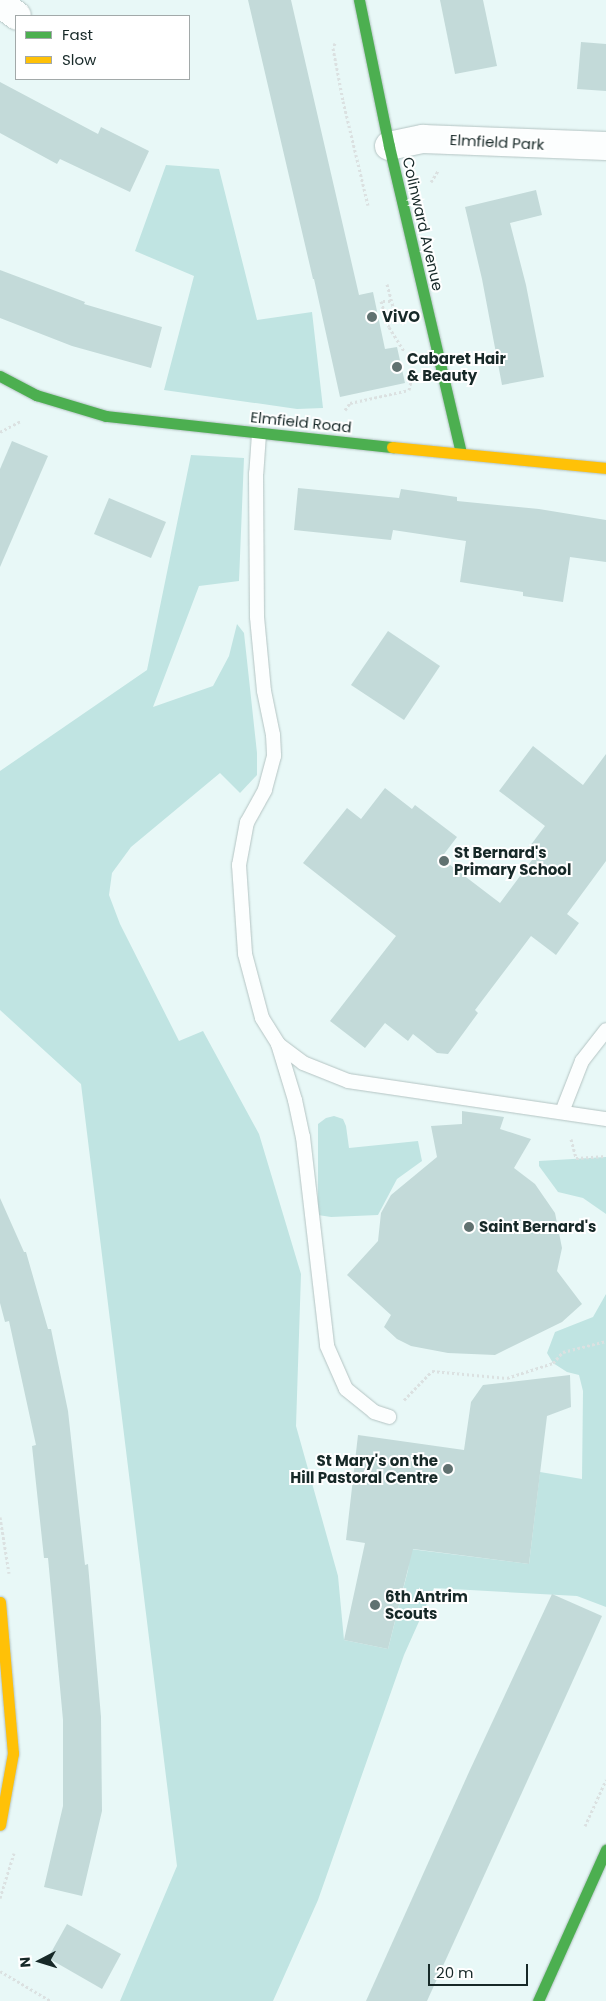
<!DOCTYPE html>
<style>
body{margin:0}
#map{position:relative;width:606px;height:2001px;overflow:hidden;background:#e8f8f7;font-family:Poppins,sans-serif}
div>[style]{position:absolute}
.green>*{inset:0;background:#c0e4e2}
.building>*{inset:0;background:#c3dad9}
.path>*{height:3px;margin-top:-1.5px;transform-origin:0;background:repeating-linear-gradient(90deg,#dbe1e1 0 2.5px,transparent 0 5px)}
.roads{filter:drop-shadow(0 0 1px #b4c4c3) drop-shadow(0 0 1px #b4c4c3)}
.lane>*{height:14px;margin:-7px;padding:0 7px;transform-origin:7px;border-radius:7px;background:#fcfefe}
.street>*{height:28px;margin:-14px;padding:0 14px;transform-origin:14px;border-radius:14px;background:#fcfefe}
.fast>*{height:11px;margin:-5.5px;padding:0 5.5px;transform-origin:5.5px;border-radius:5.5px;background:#4caf50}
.slow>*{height:11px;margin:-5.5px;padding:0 5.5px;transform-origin:5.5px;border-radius:5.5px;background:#ffc107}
.dots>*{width:14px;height:14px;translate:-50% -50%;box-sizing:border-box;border:2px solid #fff;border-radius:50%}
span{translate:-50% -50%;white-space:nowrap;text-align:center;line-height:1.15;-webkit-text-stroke:4px #fff;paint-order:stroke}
.street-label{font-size:15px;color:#172928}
.poi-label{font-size:15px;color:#172928;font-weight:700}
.left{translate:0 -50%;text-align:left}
.right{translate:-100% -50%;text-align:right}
.legend{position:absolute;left:15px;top:15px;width:175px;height:65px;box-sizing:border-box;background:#fff;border:1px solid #a2a9a9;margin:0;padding:6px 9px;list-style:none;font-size:15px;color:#172928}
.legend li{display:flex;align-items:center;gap:10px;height:25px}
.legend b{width:25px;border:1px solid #a2a9a9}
.north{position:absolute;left:15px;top:1936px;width:50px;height:50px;-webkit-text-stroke:4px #fff;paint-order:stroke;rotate:265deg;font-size:14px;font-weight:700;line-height:20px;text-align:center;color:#172928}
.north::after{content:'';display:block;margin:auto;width:18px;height:22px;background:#172928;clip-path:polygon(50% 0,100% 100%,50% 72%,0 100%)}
.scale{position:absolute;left:428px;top:1964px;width:100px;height:22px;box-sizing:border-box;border:2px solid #172928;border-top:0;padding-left:6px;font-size:15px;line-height:18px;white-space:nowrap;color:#172928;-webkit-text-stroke:4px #fff;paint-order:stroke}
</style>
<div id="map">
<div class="green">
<i style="clip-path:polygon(166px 165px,219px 169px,257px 320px,312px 312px,323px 408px,297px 409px,164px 390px,194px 276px,135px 251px)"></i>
<i style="clip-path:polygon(191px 455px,244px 458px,239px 581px,199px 586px,153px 707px,213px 686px,229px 656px,237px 624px,244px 633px,257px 753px,257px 775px,240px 793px,220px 773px,131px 847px,112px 873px,109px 895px,120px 924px,179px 1041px,203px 1031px,259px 1134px,301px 1274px,296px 1426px,338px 1576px,344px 1640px,388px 1649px,408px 1570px,410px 1549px,529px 1564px,540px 1472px,582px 1479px,583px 1391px,579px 1375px,567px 1372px,553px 1363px,547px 1353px,555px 1332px,593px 1317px,606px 1294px,606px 1607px,577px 1596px,434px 1588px,404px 1655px,318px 1900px,273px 2001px,120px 2001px,177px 1866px,81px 1084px,0 1010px,0 771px,147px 670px)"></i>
<i style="clip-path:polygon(334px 1116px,343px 1119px,346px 1126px,349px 1148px,418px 1141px,422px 1161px,397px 1179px,378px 1215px,331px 1217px,318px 1215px,318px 1124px,326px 1118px)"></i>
<i style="clip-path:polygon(606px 1157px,606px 1214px,583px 1198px,558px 1192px,539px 1166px,539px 1161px)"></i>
</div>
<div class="building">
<i style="clip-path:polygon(248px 0,291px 0,359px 295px,373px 292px,385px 349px,397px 347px,405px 383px,340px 397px,314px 279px,313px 279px)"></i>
<i style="clip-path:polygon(440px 0,483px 0,497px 66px,455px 74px)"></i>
<i style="clip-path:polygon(581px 42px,606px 44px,606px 91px,577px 89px)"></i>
<i style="clip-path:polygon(0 82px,98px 134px,101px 127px,149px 151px,130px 192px,60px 159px,57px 164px,0 133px)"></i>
<i style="clip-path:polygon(536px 190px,542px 215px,510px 223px,526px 285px,544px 377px,502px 385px,482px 279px,465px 207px)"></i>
<i style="clip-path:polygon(0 270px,85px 302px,84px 304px,162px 327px,151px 368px,72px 346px,0 318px)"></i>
<i style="clip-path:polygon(12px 441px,48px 456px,0 567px,0 469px)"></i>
<i style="clip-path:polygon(298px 488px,399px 498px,401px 489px,457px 497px,457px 501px,539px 509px,606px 520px,606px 562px,570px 557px,563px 602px,523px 596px,523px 592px,460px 582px,466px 541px,393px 530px,391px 540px,294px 530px)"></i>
<i style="clip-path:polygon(109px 498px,166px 522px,151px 558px,94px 534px)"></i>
<i style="clip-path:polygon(388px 631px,440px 666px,404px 720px,351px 685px)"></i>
<i style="clip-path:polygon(533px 746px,583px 785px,606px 754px,606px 861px,567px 914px,579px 923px,556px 955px,531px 936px,475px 1010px,478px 1013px,448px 1054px,437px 1053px,413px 1034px,408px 1041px,385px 1023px,365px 1048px,330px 1021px,396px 936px,303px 863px,347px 808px,361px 819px,385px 788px,412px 809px,415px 805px,457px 837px,441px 858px,500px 903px,532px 860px,524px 854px,545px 826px,499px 791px)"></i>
<i style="clip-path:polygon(462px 1111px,504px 1117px,500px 1129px,531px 1139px,514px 1168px,535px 1184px,555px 1213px,562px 1248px,557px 1271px,582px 1304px,562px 1322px,495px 1355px,448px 1353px,411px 1346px,397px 1339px,384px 1327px,391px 1315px,347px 1275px,378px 1241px,381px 1213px,391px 1195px,437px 1157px,431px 1126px,462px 1124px)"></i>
<i style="clip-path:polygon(0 1198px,24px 1252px,26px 1252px,48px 1329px,51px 1329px,68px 1411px,85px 1565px,88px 1564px,101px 1717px,102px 1811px,82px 1896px,44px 1887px,63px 1806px,63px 1720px,48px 1558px,44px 1558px,32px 1446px,36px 1445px,9px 1321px,5px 1322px,0 1303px)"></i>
<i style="clip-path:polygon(570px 1375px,571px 1407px,547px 1416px,529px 1564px,413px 1549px,388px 1649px,344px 1640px,365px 1543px,346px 1540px,358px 1435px,464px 1450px,471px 1402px,483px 1385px)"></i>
<i style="clip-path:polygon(552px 1594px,602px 1616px,570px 1687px,427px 2001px,366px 2001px,469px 1772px)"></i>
<i style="clip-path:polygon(67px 1924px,121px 1954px,102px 1989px,48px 1958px)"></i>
</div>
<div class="path">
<i style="left:335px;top:43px;width:5px;rotate:112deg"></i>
<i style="left:333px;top:48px;width:54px;rotate:79.3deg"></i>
<i style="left:343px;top:101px;width:107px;rotate:76.5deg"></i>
<i style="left:431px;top:182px;width:13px;rotate:-58deg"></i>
<i style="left:387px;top:284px;width:24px;rotate:75deg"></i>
<i style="left:390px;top:301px;width:9px;rotate:180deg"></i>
<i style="left:381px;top:301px;width:27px;rotate:73deg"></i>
<i style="left:389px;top:327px;width:28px;rotate:58deg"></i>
<i style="left:345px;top:410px;width:9px;rotate:-54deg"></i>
<i style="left:350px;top:403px;width:60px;rotate:-12.4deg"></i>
<i style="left:409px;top:390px;width:9px;rotate:-77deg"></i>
<i style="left:0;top:432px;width:24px;rotate:-28deg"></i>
<i style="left:571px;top:1139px;width:20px;rotate:75deg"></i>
<i style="left:576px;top:1158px;width:30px;rotate:-4deg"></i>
<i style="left:404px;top:1400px;width:40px;rotate:-46deg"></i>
<i style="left:432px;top:1371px;width:75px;rotate:5.3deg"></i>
<i style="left:507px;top:1378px;width:48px;rotate:-18.1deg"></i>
<i style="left:553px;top:1363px;width:15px;rotate:-48deg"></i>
<i style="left:563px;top:1352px;width:44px;rotate:-14.3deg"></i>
<i style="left:0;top:1517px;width:57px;rotate:80.9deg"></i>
<i style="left:585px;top:1826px;width:51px;rotate:-65.5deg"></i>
<i style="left:0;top:1898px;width:47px;rotate:-72.7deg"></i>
<i style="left:0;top:1971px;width:59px;rotate:30.5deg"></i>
</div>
<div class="roads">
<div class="lane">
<i style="left:259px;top:434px;width:39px;rotate:94deg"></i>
<i style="left:256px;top:473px;width:144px;rotate:89.6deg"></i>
<i style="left:257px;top:617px;width:74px;rotate:84.6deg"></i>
<i style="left:264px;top:691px;width:45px;rotate:78.4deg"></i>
<i style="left:273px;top:735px;width:21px;rotate:87deg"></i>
<i style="left:274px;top:756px;width:35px;rotate:105deg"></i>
<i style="left:265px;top:790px;width:37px;rotate:119deg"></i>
<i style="left:247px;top:822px;width:44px;rotate:100.5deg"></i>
<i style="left:239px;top:865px;width:89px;rotate:86.1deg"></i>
<i style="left:245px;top:954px;width:66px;rotate:75.1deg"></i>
<i style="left:262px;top:1018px;width:31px;rotate:58deg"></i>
<i style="left:278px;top:1044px;width:31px;rotate:37deg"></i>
<i style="left:303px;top:1063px;width:48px;rotate:21.8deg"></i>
<i style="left:348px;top:1081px;width:261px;rotate:8.4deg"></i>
<i style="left:278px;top:1044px;width:59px;rotate:73.1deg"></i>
<i style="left:295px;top:1100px;width:38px;rotate:78deg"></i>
<i style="left:303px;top:1137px;width:210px;rotate:83.4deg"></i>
<i style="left:327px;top:1346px;width:47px;rotate:66.2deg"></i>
<i style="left:346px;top:1389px;width:36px;rotate:39deg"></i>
<i style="left:374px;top:1412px;width:16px;rotate:18deg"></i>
<i style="left:562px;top:1112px;width:55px;rotate:-68.6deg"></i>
<i style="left:582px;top:1061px;width:39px;rotate:-52deg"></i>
</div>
<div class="street">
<i style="left:0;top:3px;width:21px;rotate:37deg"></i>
<i style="left:389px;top:146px;width:35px;rotate:-12deg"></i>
<i style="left:423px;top:139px;width:183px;rotate:2.2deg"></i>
</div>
<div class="fast">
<i style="left:359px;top:0;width:149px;rotate:78.4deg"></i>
<i style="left:389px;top:146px;width:315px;rotate:76.8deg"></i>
<i style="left:0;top:376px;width:41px;rotate:27.8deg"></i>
<i style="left:36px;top:395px;width:73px;rotate:16.7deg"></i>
<i style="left:106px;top:416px;width:288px;rotate:6.2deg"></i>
<i style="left:538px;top:2001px;width:166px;rotate:-65.8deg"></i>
</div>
<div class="slow">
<i style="left:392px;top:447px;width:215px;rotate:5.6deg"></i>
<i style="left:0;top:1602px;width:152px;rotate:85.1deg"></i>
<i style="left:13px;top:1753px;width:73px;rotate:100.2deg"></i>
</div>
</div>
<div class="dots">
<i style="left:372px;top:317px;background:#607170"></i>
<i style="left:397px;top:367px;background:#607170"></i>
<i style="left:444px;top:861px;background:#607170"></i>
<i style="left:469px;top:1227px;background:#607170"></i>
<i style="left:448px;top:1469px;background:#607170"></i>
<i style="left:375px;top:1605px;background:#607170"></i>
</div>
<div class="street-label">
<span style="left:497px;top:142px;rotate:3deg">Elmfield Park</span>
<span style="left:423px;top:224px;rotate:77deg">Colinward Avenue</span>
<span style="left:301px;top:422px;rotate:6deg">Elmfield Road</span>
</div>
<div class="poi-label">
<span class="left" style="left:382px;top:317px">ViVO</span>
<span class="left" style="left:407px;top:367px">Cabaret Hair<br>&amp; Beauty</span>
<span class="left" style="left:454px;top:861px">St Bernard's<br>Primary School</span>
<span class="left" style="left:479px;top:1227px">Saint Bernard's</span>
<span class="right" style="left:438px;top:1469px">St Mary's on the<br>Hill Pastoral Centre</span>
<span class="left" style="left:385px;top:1605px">6th Antrim<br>Scouts</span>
</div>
<ul class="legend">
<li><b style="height:6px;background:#4caf50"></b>Fast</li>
<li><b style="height:6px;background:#ffc107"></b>Slow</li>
</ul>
<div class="north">N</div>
<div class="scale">20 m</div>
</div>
